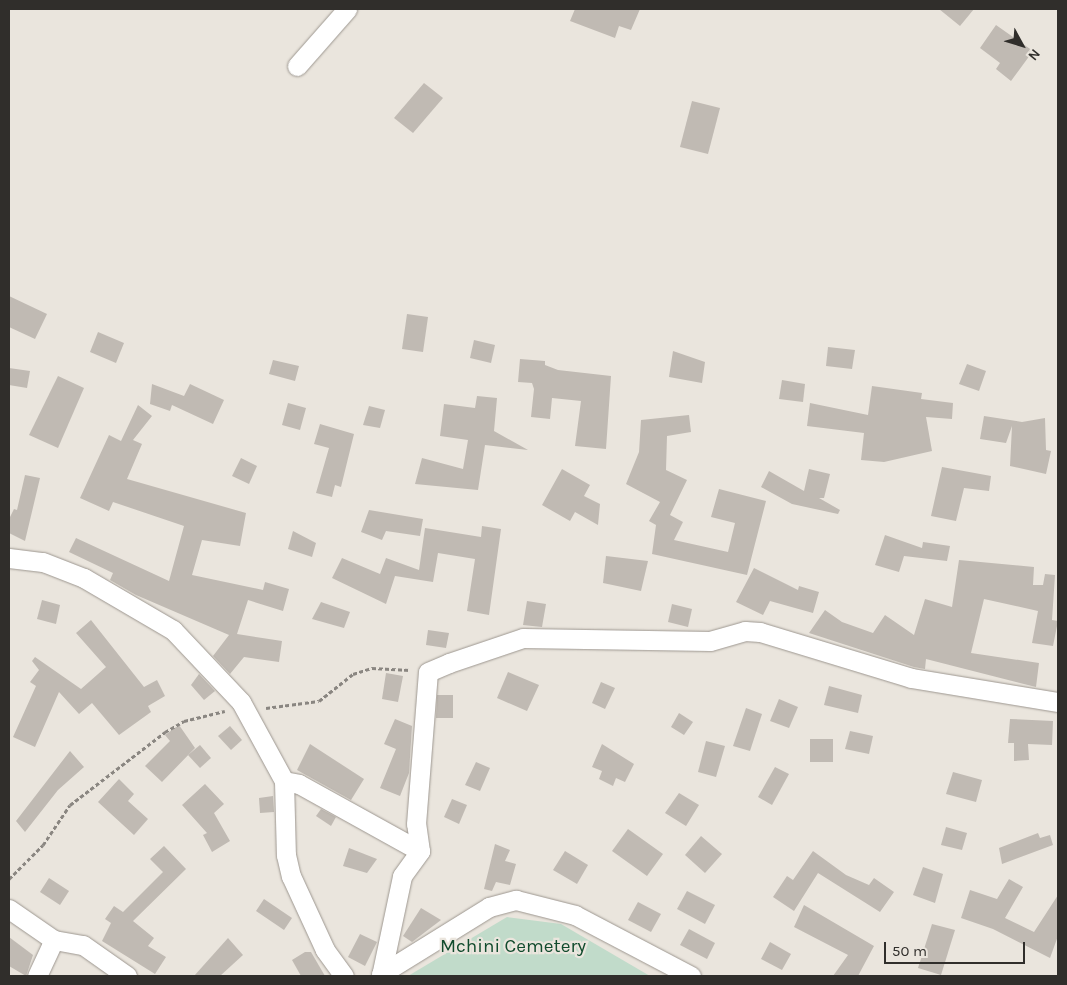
<!DOCTYPE html>
<style>
body{margin:0}
#map{position:relative;width:1067px;height:985px;overflow:hidden;background:#eae5dd;font-family:Karla,sans-serif}
div>[style]{position:absolute}
.green>*{inset:0;background:#c1dbca}
.building>*{inset:0;background:#c0bab3}
.path>*{height:3px;margin-top:-1.5px;transform-origin:0;background:repeating-linear-gradient(90deg,#8a8681 0 4px,transparent 0 6.5px)}
.roads{filter:drop-shadow(0 0 1px #9d9790) drop-shadow(0 0 1px #9d9790)}
.minor>*{height:19px;margin:-9.5px;padding:0 9.5px;transform-origin:9.5px;border-radius:9.5px;background:#fff}
span{translate:-50% -50%;white-space:nowrap;text-align:center;line-height:1.15;-webkit-text-stroke:4.5px #eae5dd;paint-order:stroke}
.park-label{font-size:19px;color:#114b2d}
.frame{position:absolute;inset:0;border:10px solid #302e2b;pointer-events:none}
.north{position:absolute;left:997px;top:20px;width:50px;height:50px;-webkit-text-stroke:4px #eae5dd;paint-order:stroke;rotate:129deg;font-size:14px;font-weight:700;line-height:20px;text-align:center;color:#302e2b}
.north::after{content:'';display:block;margin:auto;width:18px;height:22px;background:#302e2b;clip-path:polygon(50% 0,100% 100%,50% 72%,0 100%)}
.scale{position:absolute;left:884px;top:942px;width:141px;height:22px;box-sizing:border-box;border:2px solid #302e2b;border-top:0;padding-left:6px;font-size:15px;line-height:18px;white-space:nowrap;color:#302e2b;-webkit-text-stroke:4px #eae5dd;paint-order:stroke}
</style>
<div id="map">
<div class="green">
<i style="clip-path:polygon(507px 917px,561px 924px,650px 976px,408px 976px)"></i>
</div>
<div class="building">
<i style="clip-path:polygon(575px 9px,640px 9px,631px 30px,619px 26px,615px 38px,570px 21px)"></i>
<i style="clip-path:polygon(939px 9px,974px 9px,960px 26px)"></i>
<i style="clip-path:polygon(996px 25px,1033px 51px,1011px 81px,996px 69px,1000px 63px,980px 48px)"></i>
<i style="clip-path:polygon(424px 83px,443px 98px,413px 133px,394px 118px)"></i>
<i style="clip-path:polygon(692px 101px,720px 108px,708px 154px,680px 147px)"></i>
<i style="clip-path:polygon(9px 296px,47px 314px,35px 339px,9px 327px)"></i>
<i style="clip-path:polygon(407px 314px,428px 317px,423px 352px,402px 349px)"></i>
<i style="clip-path:polygon(98px 332px,124px 343px,116px 363px,90px 352px)"></i>
<i style="clip-path:polygon(474px 340px,495px 345px,491px 363px,470px 358px)"></i>
<i style="clip-path:polygon(828px 347px,855px 350px,852px 369px,826px 366px)"></i>
<i style="clip-path:polygon(673px 351px,705px 362px,702px 383px,669px 377px)"></i>
<i style="clip-path:polygon(520px 359px,545px 361px,545px 365px,558px 370px,611px 376px,606px 449px,575px 446px,581px 401px,552px 398px,550px 419px,531px 417px,534px 389px,532px 383px,518px 382px)"></i>
<i style="clip-path:polygon(273px 360px,299px 366px,295px 381px,269px 374px)"></i>
<i style="clip-path:polygon(967px 364px,986px 371px,979px 391px,959px 384px)"></i>
<i style="clip-path:polygon(9px 368px,30px 371px,27px 388px,9px 385px)"></i>
<i style="clip-path:polygon(58px 376px,84px 388px,58px 448px,29px 435px)"></i>
<i style="clip-path:polygon(782px 380px,805px 384px,803px 402px,779px 399px)"></i>
<i style="clip-path:polygon(152px 384px,184px 396px,190px 384px,224px 400px,213px 424px,172px 405px,170px 411px,150px 404px)"></i>
<i style="clip-path:polygon(872px 386px,922px 393px,921px 399px,953px 403px,952px 419px,926px 417px,932px 451px,884px 462px,861px 460px,864px 433px,807px 426px,810px 403px,868px 415px)"></i>
<i style="clip-path:polygon(477px 396px,497px 398px,494px 431px,528px 450px,485px 445px,478px 490px,415px 484px,422px 458px,463px 469px,468px 440px,440px 436px,444px 404px,475px 408px)"></i>
<i style="clip-path:polygon(288px 403px,306px 408px,300px 430px,282px 425px)"></i>
<i style="clip-path:polygon(138px 405px,152px 416px,133px 440px,142px 444px,127px 479px,246px 513px,240px 546px,202px 540px,192px 575px,263px 590px,265px 582px,289px 589px,283px 611px,248px 600px,237px 634px,282px 641px,279px 662px,244px 657px,230px 674px,213px 656px,229px 635px,136px 595px,110px 580px,113px 573px,69px 552px,76px 538px,169px 581px,184px 526px,113px 502px,109px 511px,80px 498px,109px 435px,121px 441px)"></i>
<i style="clip-path:polygon(369px 406px,385px 410px,380px 428px,363px 425px)"></i>
<i style="clip-path:polygon(689px 415px,691px 432px,667px 436px,666px 470px,687px 480px,670px 515px,683px 522px,674px 540px,728px 552px,735px 523px,711px 517px,719px 489px,766px 501px,747px 575px,652px 554px,656px 525px,649px 521px,660px 502px,626px 484px,639px 452px,641px 420px)"></i>
<i style="clip-path:polygon(984px 416px,1022px 422px,1045px 418px,1046px 450px,1051px 451px,1046px 474px,1010px 466px,1012px 426px,1006px 443px,980px 439px)"></i>
<i style="clip-path:polygon(320px 424px,354px 434px,341px 487px,335px 485px,332px 497px,316px 493px,329px 448px,314px 444px)"></i>
<i style="clip-path:polygon(241px 458px,257px 466px,249px 484px,232px 476px)"></i>
<i style="clip-path:polygon(942px 467px,991px 476px,989px 491px,964px 488px,956px 521px,931px 516px)"></i>
<i style="clip-path:polygon(562px 469px,590px 485px,584px 496px,600px 504px,598px 525px,575px 512px,570px 521px,542px 505px)"></i>
<i style="clip-path:polygon(809px 469px,830px 474px,824px 498px,819px 498px,840px 510px,838px 514px,792px 504px,761px 487px,769px 471px,804px 491px)"></i>
<i style="clip-path:polygon(25px 475px,40px 478px,25px 541px,9px 533px,9px 519px,14px 509px,17px 510px)"></i>
<i style="clip-path:polygon(369px 510px,423px 519px,420px 536px,386px 531px,382px 540px,361px 532px)"></i>
<i style="clip-path:polygon(482px 526px,501px 529px,489px 615px,467px 611px,475px 559px,438px 553px,433px 582px,395px 576px,386px 604px,332px 578px,342px 558px,380px 574px,386px 558px,419px 570px,425px 528px,481px 537px)"></i>
<i style="clip-path:polygon(293px 531px,316px 543px,312px 557px,288px 549px)"></i>
<i style="clip-path:polygon(885px 535px,922px 548px,923px 542px,950px 546px,947px 561px,904px 556px,899px 572px,875px 565px)"></i>
<i style="clip-path:polygon(606px 556px,648px 561px,641px 591px,603px 583px)"></i>
<i style="clip-path:polygon(959px 560px,1034px 567px,1033px 585px,1043px 585px,1045px 574px,1055px 575px,1052px 620px,1058px 621px,1053px 646px,1032px 643px,1038px 611px,984px 599px,971px 653px,1039px 663px,1036px 687px,926px 659px,925px 669px,914px 667px,809px 633px,825px 610px,842px 622px,873px 633px,885px 615px,914px 635px,925px 599px,952px 607px)"></i>
<i style="clip-path:polygon(754px 568px,798px 590px,799px 586px,819px 592px,813px 613px,770px 601px,763px 615px,736px 602px)"></i>
<i style="clip-path:polygon(42px 600px,60px 605px,56px 624px,37px 619px)"></i>
<i style="clip-path:polygon(527px 601px,546px 604px,542px 627px,523px 625px)"></i>
<i style="clip-path:polygon(321px 602px,350px 612px,344px 628px,312px 619px)"></i>
<i style="clip-path:polygon(672px 604px,692px 609px,688px 627px,668px 622px)"></i>
<i style="clip-path:polygon(91px 620px,144px 687px,157px 680px,165px 696px,148px 706px,151px 712px,119px 735px,92px 703px,79px 714px,59px 692px,35px 747px,13px 737px,36px 686px,30px 682px,39px 670px,32px 661px,35px 657px,81px 689px,106px 667px,76px 633px)"></i>
<i style="clip-path:polygon(428px 630px,449px 633px,446px 648px,426px 645px)"></i>
<i style="clip-path:polygon(508px 672px,539px 685px,527px 711px,497px 698px)"></i>
<i style="clip-path:polygon(386px 673px,403px 676px,398px 702px,382px 699px)"></i>
<i style="clip-path:polygon(199px 674px,215px 691px,204px 700px,191px 685px)"></i>
<i style="clip-path:polygon(601px 682px,615px 688px,605px 709px,592px 703px)"></i>
<i style="clip-path:polygon(829px 686px,862px 695px,858px 713px,824px 705px)"></i>
<i style="clip-path:polygon(437px 695px,453px 695px,453px 718px,436px 718px)"></i>
<i style="clip-path:polygon(779px 699px,798px 707px,789px 728px,770px 721px)"></i>
<i style="clip-path:polygon(746px 708px,762px 714px,750px 751px,733px 746px)"></i>
<i style="clip-path:polygon(679px 713px,693px 722px,684px 735px,671px 727px)"></i>
<i style="clip-path:polygon(395px 719px,412px 726px,409px 773px,400px 796px,380px 788px,396px 749px,384px 744px)"></i>
<i style="clip-path:polygon(1010px 719px,1053px 721px,1052px 745px,1028px 744px,1029px 760px,1014px 761px,1014px 743px,1008px 743px)"></i>
<i style="clip-path:polygon(179px 725px,195px 748px,162px 782px,145px 766px,170px 741px,165px 735px)"></i>
<i style="clip-path:polygon(230px 726px,242px 740px,231px 750px,218px 736px)"></i>
<i style="clip-path:polygon(850px 731px,873px 736px,869px 754px,845px 749px)"></i>
<i style="clip-path:polygon(810px 739px,833px 739px,833px 762px,810px 762px)"></i>
<i style="clip-path:polygon(706px 741px,725px 746px,716px 777px,698px 772px)"></i>
<i style="clip-path:polygon(310px 744px,364px 779px,351px 800px,297px 770px)"></i>
<i style="clip-path:polygon(602px 744px,634px 764px,625px 782px,616px 778px,613px 786px,599px 779px,602px 771px,592px 767px)"></i>
<i style="clip-path:polygon(200px 745px,211px 758px,200px 768px,188px 755px)"></i>
<i style="clip-path:polygon(70px 751px,84px 767px,58px 790px,25px 832px,16px 821px)"></i>
<i style="clip-path:polygon(476px 762px,490px 768px,480px 791px,465px 785px)"></i>
<i style="clip-path:polygon(775px 767px,789px 774px,772px 805px,758px 797px)"></i>
<i style="clip-path:polygon(953px 772px,982px 780px,976px 802px,946px 794px)"></i>
<i style="clip-path:polygon(119px 779px,134px 794px,128px 801px,148px 819px,134px 835px,98px 802px)"></i>
<i style="clip-path:polygon(205px 784px,224px 804px,214px 813px,230px 841px,212px 852px,203px 835px,207px 833px,182px 805px)"></i>
<i style="clip-path:polygon(679px 793px,699px 805px,686px 826px,665px 813px)"></i>
<i style="clip-path:polygon(273px 796px,274px 812px,260px 813px,259px 798px)"></i>
<i style="clip-path:polygon(452px 799px,467px 805px,459px 824px,444px 817px)"></i>
<i style="clip-path:polygon(321px 809px,336px 817px,331px 826px,316px 816px)"></i>
<i style="clip-path:polygon(946px 827px,967px 833px,962px 850px,941px 845px)"></i>
<i style="clip-path:polygon(628px 829px,663px 854px,647px 876px,612px 851px)"></i>
<i style="clip-path:polygon(1038px 833px,1040px 838px,1050px 835px,1053px 845px,1002px 864px,999px 848px)"></i>
<i style="clip-path:polygon(701px 836px,722px 854px,705px 873px,685px 855px)"></i>
<i style="clip-path:polygon(495px 844px,510px 850px,505px 861px,516px 864px,510px 885px,496px 882px,492px 891px,484px 889px)"></i>
<i style="clip-path:polygon(164px 846px,186px 869px,133px 921px,154px 938px,148px 946px,166px 957px,155px 974px,102px 941px,111px 923px,105px 919px,114px 906px,123px 912px,163px 872px,150px 859px)"></i>
<i style="clip-path:polygon(349px 848px,377px 859px,367px 873px,343px 866px)"></i>
<i style="clip-path:polygon(565px 851px,588px 865px,577px 884px,553px 870px)"></i>
<i style="clip-path:polygon(813px 851px,846px 875px,869px 885px,874px 878px,894px 892px,880px 912px,818px 873px,794px 911px,773px 897px,787px 876px,793px 880px)"></i>
<i style="clip-path:polygon(923px 867px,943px 874px,935px 903px,913px 895px)"></i>
<i style="clip-path:polygon(49px 878px,69px 891px,60px 905px,40px 892px)"></i>
<i style="clip-path:polygon(1009px 879px,1023px 887px,1005px 918px,1034px 932px,1058px 895px,1058px 936px,1050px 958px,993px 929px,961px 918px,970px 890px,997px 899px)"></i>
<i style="clip-path:polygon(687px 891px,715px 905px,705px 924px,677px 909px)"></i>
<i style="clip-path:polygon(264px 899px,292px 918px,284px 930px,256px 911px)"></i>
<i style="clip-path:polygon(638px 902px,661px 914px,651px 932px,628px 920px)"></i>
<i style="clip-path:polygon(804px 905px,874px 946px,858px 976px,833px 976px,848px 955px,794px 927px)"></i>
<i style="clip-path:polygon(421px 908px,441px 920px,412px 942px,403px 936px)"></i>
<i style="clip-path:polygon(932px 924px,955px 930px,941px 975px,918px 968px)"></i>
<i style="clip-path:polygon(689px 929px,715px 943px,707px 959px,680px 945px)"></i>
<i style="clip-path:polygon(360px 934px,377px 942px,365px 966px,348px 957px)"></i>
<i style="clip-path:polygon(9px 937px,33px 955px,26px 976px,9px 966px)"></i>
<i style="clip-path:polygon(228px 938px,243px 955px,220px 976px,194px 976px)"></i>
<i style="clip-path:polygon(770px 942px,791px 954px,782px 970px,761px 959px)"></i>
<i style="clip-path:polygon(305px 952px,311px 952px,325px 976px,301px 976px,292px 960px)"></i>
</div>
<div class="path">
<i style="left:266px;top:708px;width:53px;rotate:-7.5deg"></i>
<i style="left:319px;top:701px;width:43px;rotate:-38.5deg"></i>
<i style="left:353px;top:674px;width:20px;rotate:-18deg"></i>
<i style="left:372px;top:668px;width:38px;rotate:3deg"></i>
<i style="left:9px;top:879px;width:48px;rotate:-45deg"></i>
<i style="left:43px;top:845px;width:48px;rotate:-56deg"></i>
<i style="left:70px;top:805px;width:120px;rotate:-37.5deg"></i>
<i style="left:165px;top:732px;width:22px;rotate:-30deg"></i>
<i style="left:184px;top:721px;width:42px;rotate:-13.7deg"></i>
</div>
<div class="roads">
<div class="minor">
<i style="left:297px;top:66px;width:76px;rotate:-48.7deg"></i>
<i style="left:9px;top:558px;width:34px;rotate:7deg"></i>
<i style="left:43px;top:562px;width:44px;rotate:21.3deg"></i>
<i style="left:84px;top:578px;width:103px;rotate:30.3deg"></i>
<i style="left:173px;top:630px;width:99px;rotate:46.6deg"></i>
<i style="left:241px;top:702px;width:90px;rotate:61.4deg"></i>
<i style="left:284px;top:781px;width:15px;rotate:11deg"></i>
<i style="left:299px;top:784px;width:138px;rotate:29deg"></i>
<i style="left:284px;top:781px;width:74px;rotate:88.5deg"></i>
<i style="left:286px;top:855px;width:22px;rotate:77deg"></i>
<i style="left:291px;top:876px;width:81px;rotate:65.3deg"></i>
<i style="left:325px;top:950px;width:32px;rotate:54deg"></i>
<i style="left:9px;top:909px;width:55px;rotate:34.6deg"></i>
<i style="left:54px;top:940px;width:29px;rotate:10deg"></i>
<i style="left:83px;top:945px;width:54px;rotate:35.2deg"></i>
<i style="left:381px;top:974px;width:127px;rotate:-31.8deg"></i>
<i style="left:489px;top:907px;width:28px;rotate:-15deg"></i>
<i style="left:516px;top:900px;width:61px;rotate:14.3deg"></i>
<i style="left:575px;top:915px;width:131px;rotate:27.7deg"></i>
<i style="left:37px;top:976px;width:40px;rotate:-65deg"></i>
<i style="left:381px;top:976px;width:102px;rotate:-78.1deg"></i>
<i style="left:402px;top:876px;width:31px;rotate:-54deg"></i>
<i style="left:420px;top:851px;width:27px;rotate:-98deg"></i>
<i style="left:416px;top:824px;width:152px;rotate:-85.5deg"></i>
<i style="left:428px;top:672px;width:23px;rotate:-23deg"></i>
<i style="left:449px;top:663px;width:78px;rotate:-18.7deg"></i>
<i style="left:523px;top:638px;width:187px;rotate:0.9deg"></i>
<i style="left:710px;top:641px;width:36px;rotate:-16deg"></i>
<i style="left:745px;top:631px;width:15px;rotate:4deg"></i>
<i style="left:760px;top:632px;width:158px;rotate:16.9deg"></i>
<i style="left:911px;top:678px;width:149px;rotate:9.3deg"></i>
</div>
</div>
<div class="park-label">
<span style="left:513px;top:947px">Mchini Cemetery</span>
</div>
<div class="frame"></div>
<div class="north">N</div>
<div class="scale">50 m</div>
</div>
